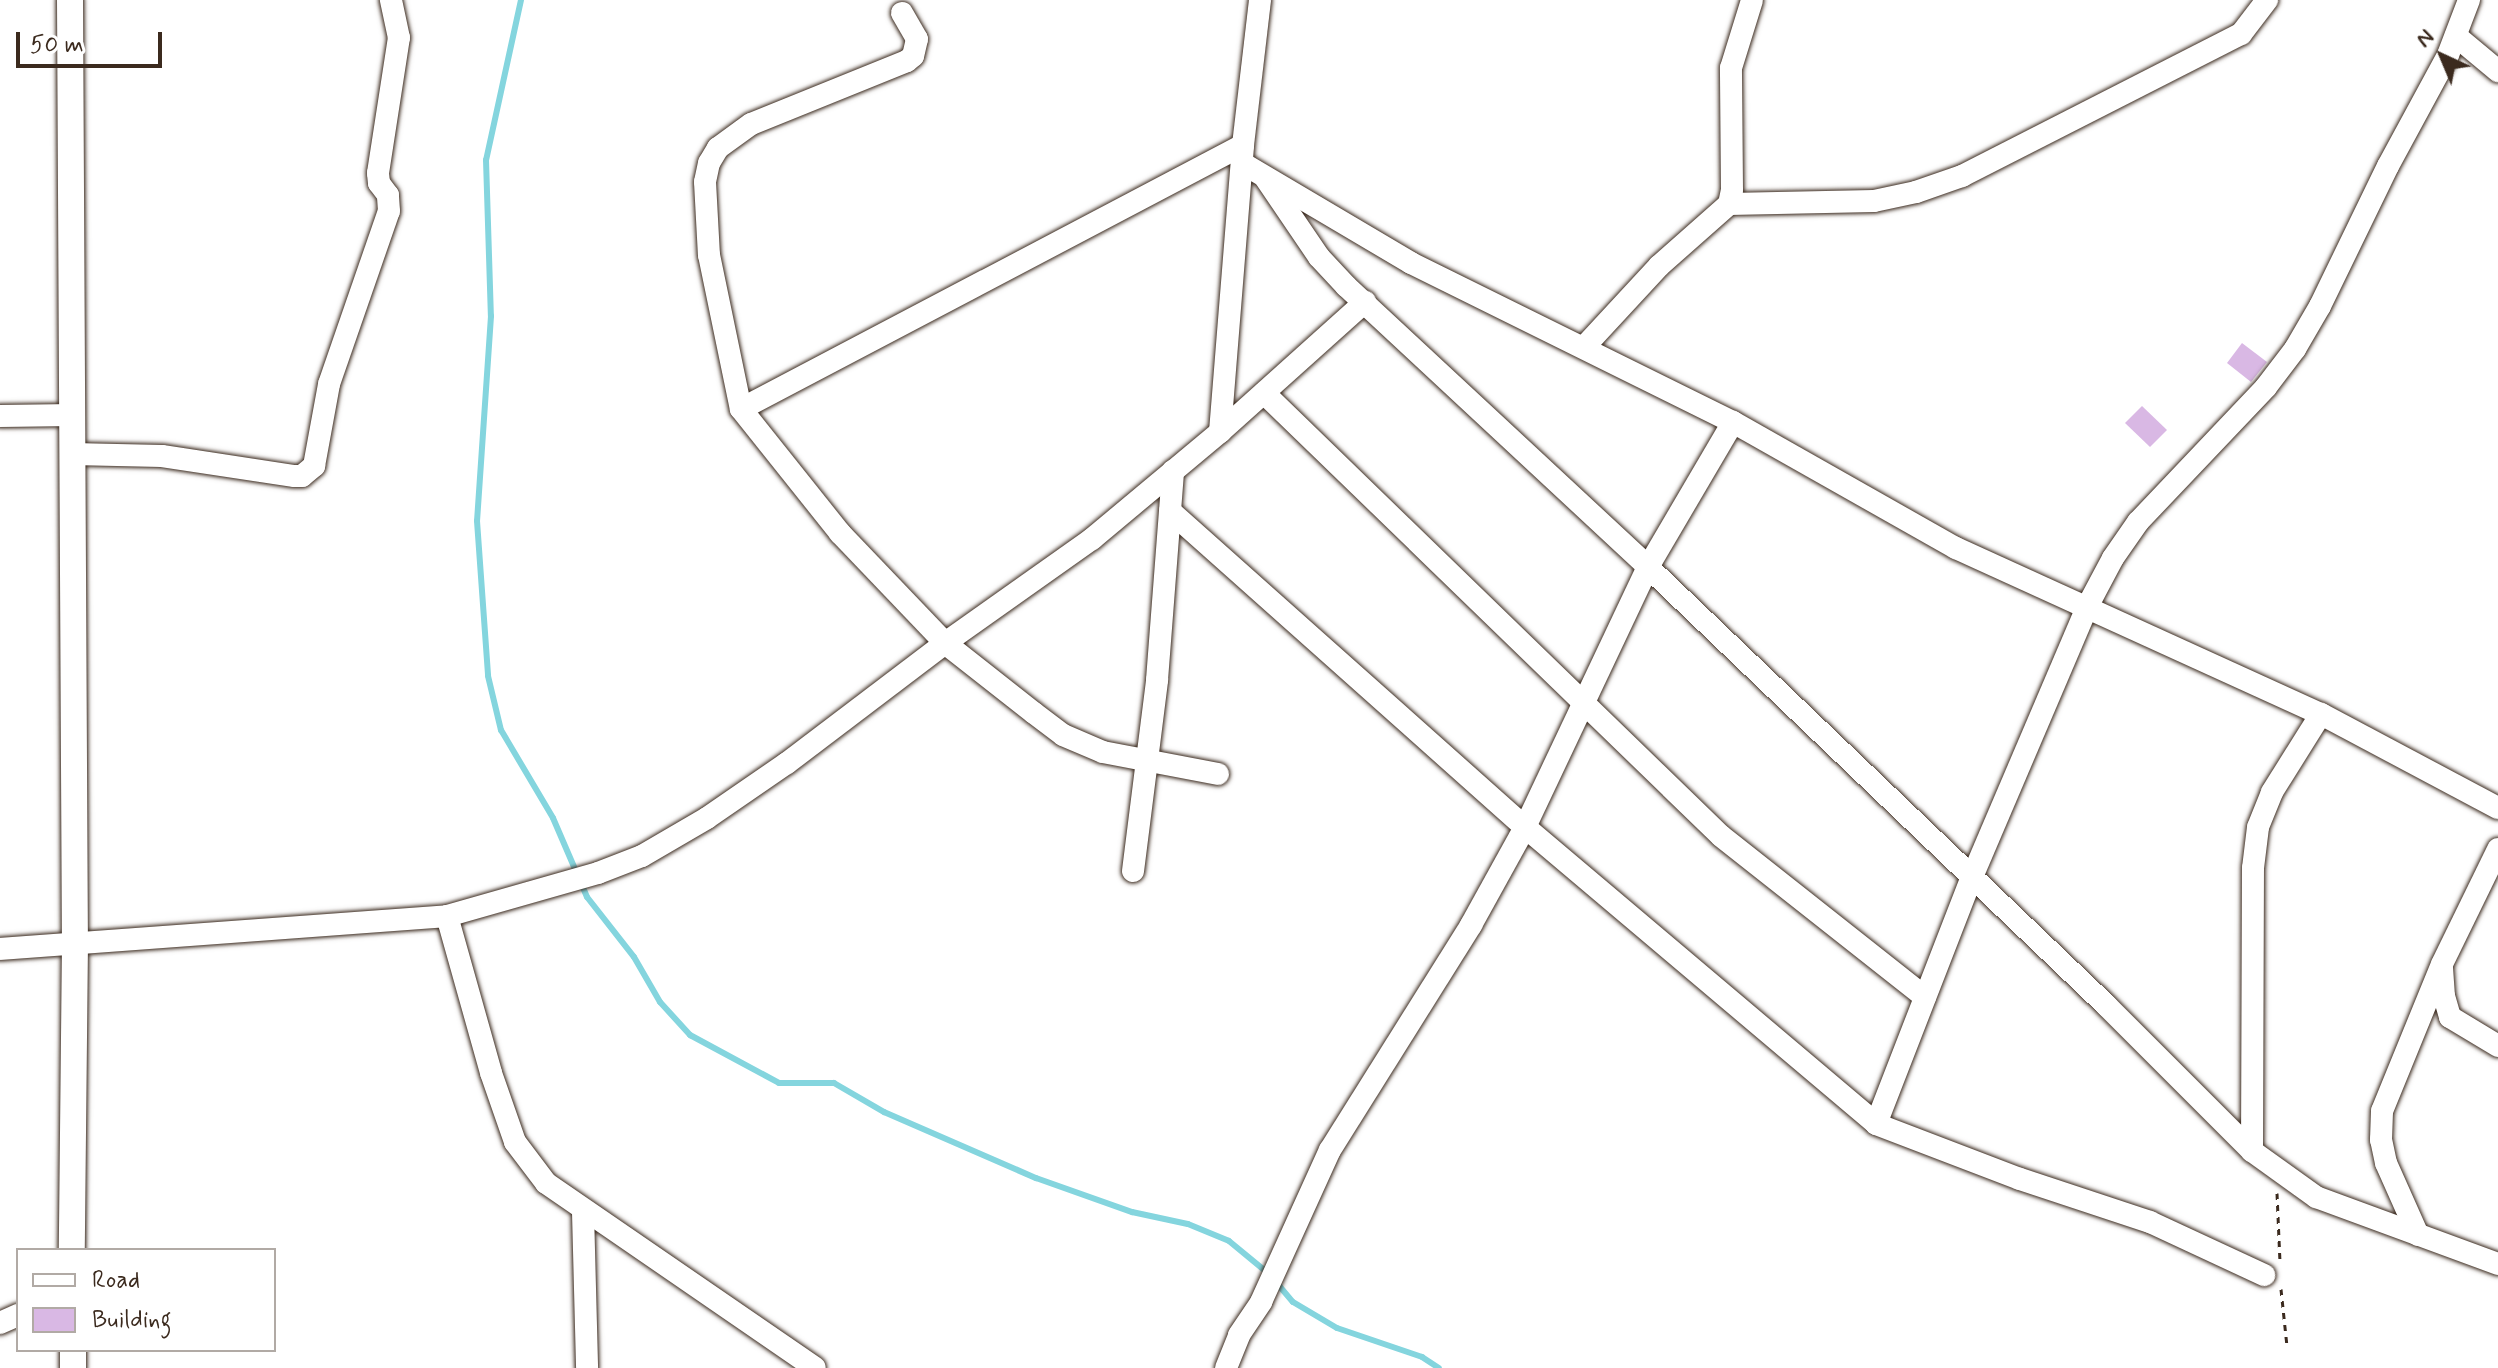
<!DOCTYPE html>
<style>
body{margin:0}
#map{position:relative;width:2498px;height:1368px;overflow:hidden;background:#fff;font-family:Mynerve,sans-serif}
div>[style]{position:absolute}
.stream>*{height:6px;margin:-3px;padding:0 3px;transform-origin:3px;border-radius:3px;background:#84d5de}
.building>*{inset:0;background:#d9b8e4}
.path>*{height:3px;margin-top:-1.5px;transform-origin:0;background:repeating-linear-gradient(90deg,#3b2a1e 0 6px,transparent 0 12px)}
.roads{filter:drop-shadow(0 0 2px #3b2a1e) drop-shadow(0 0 2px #3b2a1e)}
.minor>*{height:22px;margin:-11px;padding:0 11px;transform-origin:11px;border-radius:11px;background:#fff}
.tertiary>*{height:26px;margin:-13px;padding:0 13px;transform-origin:13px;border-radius:13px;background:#fff}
span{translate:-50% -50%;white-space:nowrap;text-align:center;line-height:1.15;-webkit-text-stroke:6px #fff;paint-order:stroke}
.legend{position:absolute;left:16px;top:1248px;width:260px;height:104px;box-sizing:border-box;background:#fff;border:2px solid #b1aaa5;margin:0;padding:10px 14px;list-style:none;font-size:24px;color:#3b2a1e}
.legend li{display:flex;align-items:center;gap:16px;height:40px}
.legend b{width:40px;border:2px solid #b1aaa5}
.north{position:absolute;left:2402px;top:16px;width:80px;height:80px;-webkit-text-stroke:6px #fff;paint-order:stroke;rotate:316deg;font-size:22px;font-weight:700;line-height:32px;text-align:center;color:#3b2a1e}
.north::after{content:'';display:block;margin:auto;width:28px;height:36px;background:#3b2a1e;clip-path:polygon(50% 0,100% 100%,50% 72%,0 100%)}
.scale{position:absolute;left:16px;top:32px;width:146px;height:36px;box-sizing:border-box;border:4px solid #3b2a1e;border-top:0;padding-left:10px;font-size:24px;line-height:28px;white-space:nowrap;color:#3b2a1e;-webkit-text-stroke:6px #fff;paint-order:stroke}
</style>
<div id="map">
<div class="stream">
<i style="left:521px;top:0;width:164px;rotate:102.3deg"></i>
<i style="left:486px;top:160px;width:156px;rotate:88.2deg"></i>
<i style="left:491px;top:316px;width:205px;rotate:93.9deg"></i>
<i style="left:477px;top:521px;width:155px;rotate:85.9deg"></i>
<i style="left:488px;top:676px;width:56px;rotate:76.5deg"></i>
<i style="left:501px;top:730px;width:102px;rotate:59.4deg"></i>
<i style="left:553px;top:818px;width:86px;rotate:66.7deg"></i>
<i style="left:587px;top:897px;width:76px;rotate:51.9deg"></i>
<i style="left:634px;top:957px;width:52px;rotate:60deg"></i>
<i style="left:660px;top:1002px;width:45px;rotate:47.7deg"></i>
<i style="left:690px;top:1035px;width:101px;rotate:28.3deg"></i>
<i style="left:779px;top:1083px;width:55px"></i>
<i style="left:834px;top:1083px;width:58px;rotate:30.1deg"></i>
<i style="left:884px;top:1112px;width:166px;rotate:23.5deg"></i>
<i style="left:1036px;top:1178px;width:102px;rotate:19.5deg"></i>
<i style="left:1132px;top:1212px;width:57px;rotate:12.1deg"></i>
<i style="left:1188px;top:1224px;width:44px;rotate:22.5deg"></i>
<i style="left:1229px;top:1241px;width:52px;rotate:39.5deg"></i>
<i style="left:1276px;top:1282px;width:26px;rotate:50deg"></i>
<i style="left:1293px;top:1302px;width:51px;rotate:30.6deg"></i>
<i style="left:1337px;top:1328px;width:90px;rotate:18.8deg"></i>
<i style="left:1422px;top:1357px;width:20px;rotate:33deg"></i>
</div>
<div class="building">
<i style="clip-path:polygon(2242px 343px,2267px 362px,2251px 382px,2227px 363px)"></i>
<i style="clip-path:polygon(2142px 406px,2167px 430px,2150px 447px,2125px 423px)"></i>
</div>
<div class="path">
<i style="left:2277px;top:1193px;width:68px;rotate:87.5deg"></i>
<i style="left:2281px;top:1289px;width:57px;rotate:84deg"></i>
</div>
<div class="roads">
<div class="minor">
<i style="left:902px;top:13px;width:30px;rotate:60deg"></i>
<i style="left:917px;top:39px;width:17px;rotate:103deg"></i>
<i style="left:913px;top:56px;width:8px;rotate:140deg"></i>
<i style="left:907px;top:61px;width:168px;rotate:158deg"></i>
<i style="left:751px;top:124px;width:41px;rotate:144deg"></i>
<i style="left:718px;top:148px;width:17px;rotate:121deg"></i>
<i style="left:709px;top:163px;width:19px;rotate:102deg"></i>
<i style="left:705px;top:182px;width:73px;rotate:86.9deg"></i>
<i style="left:709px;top:255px;width:157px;rotate:78.3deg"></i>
<i style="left:741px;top:409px;width:159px;rotate:51.4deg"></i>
<i style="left:840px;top:533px;width:152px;rotate:46.3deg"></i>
<i style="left:945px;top:643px;width:113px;rotate:38.2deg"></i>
<i style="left:1034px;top:713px;width:36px;rotate:37deg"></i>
<i style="left:1063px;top:735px;width:43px;rotate:23deg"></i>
<i style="left:1103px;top:752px;width:117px;rotate:10.8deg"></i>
<i style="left:2456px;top:36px;width:55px;rotate:39.8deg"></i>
<i style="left:1242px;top:163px;width:196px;rotate:30.6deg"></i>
<i style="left:1411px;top:263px;width:359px;rotate:26.3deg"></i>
<i style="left:1733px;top:422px;width:256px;rotate:29.5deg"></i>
<i style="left:1956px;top:548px;width:401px;rotate:24.5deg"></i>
<i style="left:2321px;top:714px;width:200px;rotate:28deg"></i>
<i style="left:1266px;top:179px;width:94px;rotate:55.8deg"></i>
<i style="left:1319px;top:257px;width:40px;rotate:47deg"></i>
<i style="left:1346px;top:286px;width:413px;rotate:42.9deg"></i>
<i style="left:1648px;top:567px;width:635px;rotate:43.72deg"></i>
<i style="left:2107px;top:1006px;width:205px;rotate:45deg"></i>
<i style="left:2252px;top:1151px;width:79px;rotate:35.7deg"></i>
<i style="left:2316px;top:1197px;width:194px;rotate:20.2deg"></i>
<i style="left:1729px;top:204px;width:145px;rotate:-1.2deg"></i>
<i style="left:1874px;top:201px;width:43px;rotate:-12.1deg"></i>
<i style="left:1916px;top:192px;width:49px;rotate:-19.2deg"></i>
<i style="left:1962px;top:176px;width:313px;rotate:-27deg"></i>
<i style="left:2241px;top:34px;width:43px;rotate:-52.6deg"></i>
<i style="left:1585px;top:346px;width:109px;rotate:-47.2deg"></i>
<i style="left:1659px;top:266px;width:94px;rotate:-41.5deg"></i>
<i style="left:1729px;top:204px;width:14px;rotate:-78deg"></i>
<i style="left:1732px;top:190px;width:122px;rotate:-90.5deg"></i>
<i style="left:1731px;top:68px;width:71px;rotate:-72.8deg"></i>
<i style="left:1264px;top:393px;width:636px;rotate:44.11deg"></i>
<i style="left:1721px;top:836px;width:260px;rotate:38.3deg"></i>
<i style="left:741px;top:409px;width:567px;rotate:-27.74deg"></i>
<i style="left:0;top:416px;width:74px;rotate:-0.8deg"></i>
<i style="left:1220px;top:432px;width:288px;rotate:-85.4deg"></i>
<i style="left:1243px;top:145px;width:146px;rotate:-83.3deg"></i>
<i style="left:72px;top:454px;width:90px;rotate:1.3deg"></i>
<i style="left:162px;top:456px;width:134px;rotate:8.6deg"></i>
<i style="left:295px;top:476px;width:7px"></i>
<i style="left:302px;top:476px;width:16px;rotate:-40deg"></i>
<i style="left:314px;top:466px;width:83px;rotate:-79.6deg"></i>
<i style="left:329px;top:384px;width:183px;rotate:-70.9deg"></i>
<i style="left:389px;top:211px;width:16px;rotate:-94deg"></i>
<i style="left:388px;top:195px;width:15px;rotate:-127deg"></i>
<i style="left:379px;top:183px;width:10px;rotate:-96deg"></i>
<i style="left:378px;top:173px;width:137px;rotate:-81.2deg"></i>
<i style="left:399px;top:38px;width:39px;rotate:-102deg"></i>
<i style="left:1170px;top:511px;width:475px;rotate:41.7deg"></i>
<i style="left:1525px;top:827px;width:460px;rotate:40.2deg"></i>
<i style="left:1876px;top:1124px;width:154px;rotate:20.9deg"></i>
<i style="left:2020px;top:1179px;width:137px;rotate:18.3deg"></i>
<i style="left:2150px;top:1222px;width:126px;rotate:24.9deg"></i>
<i style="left:1133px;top:871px;width:193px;rotate:-82.8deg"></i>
<i style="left:1157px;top:680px;width:210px;rotate:-85.6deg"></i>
<i style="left:447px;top:916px;width:163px;rotate:74.3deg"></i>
<i style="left:491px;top:1073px;width:73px;rotate:70.8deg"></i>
<i style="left:515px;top:1142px;width:51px;rotate:52.9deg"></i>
<i style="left:546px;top:1183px;width:326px;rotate:34.5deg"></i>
<i style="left:0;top:949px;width:448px;rotate:-4.2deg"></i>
<i style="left:447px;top:916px;width:157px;rotate:-15.9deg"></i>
<i style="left:598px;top:873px;width:47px;rotate:-21.1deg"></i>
<i style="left:642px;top:856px;width:75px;rotate:-30.3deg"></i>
<i style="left:707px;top:818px;width:97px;rotate:-34.5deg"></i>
<i style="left:787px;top:763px;width:198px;rotate:-37.2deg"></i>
<i style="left:945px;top:643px;width:180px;rotate:-35.3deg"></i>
<i style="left:1092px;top:539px;width:167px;rotate:-39.9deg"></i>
<i style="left:1220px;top:432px;width:195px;rotate:-41.9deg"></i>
<i style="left:2442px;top:968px;width:28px;rotate:86deg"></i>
<i style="left:2444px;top:996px;width:22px;rotate:74deg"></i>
<i style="left:2450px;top:1017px;width:56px;rotate:31.1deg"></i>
<i style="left:1876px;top:1124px;width:265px;rotate:-68.8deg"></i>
<i style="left:1972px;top:877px;width:293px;rotate:-66.9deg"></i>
<i style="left:2087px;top:607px;width:55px;rotate:-62deg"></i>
<i style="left:2113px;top:558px;width:44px;rotate:-55.2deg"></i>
<i style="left:2138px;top:522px;width:186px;rotate:-46.5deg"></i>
<i style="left:2266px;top:387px;width:48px;rotate:-52.7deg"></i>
<i style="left:2295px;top:349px;width:50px;rotate:-59.8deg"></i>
<i style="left:2320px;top:306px;width:156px;rotate:-64.1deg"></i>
<i style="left:2388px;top:166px;width:126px;rotate:-61.6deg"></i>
<i style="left:2448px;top:55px;width:59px;rotate:-69.1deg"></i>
<i style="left:2252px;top:1151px;width:283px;rotate:-89.8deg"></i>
<i style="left:2253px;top:868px;width:41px;rotate:-83deg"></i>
<i style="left:2258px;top:827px;width:38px;rotate:-68deg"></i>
<i style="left:2272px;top:792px;width:92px;rotate:-57.9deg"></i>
<i style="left:583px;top:1212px;width:156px;rotate:88.5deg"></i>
<i style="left:2418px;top:1235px;width:79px;rotate:-114deg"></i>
<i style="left:2386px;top:1163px;width:24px;rotate:-102deg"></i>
<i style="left:2381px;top:1140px;width:29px;rotate:-88deg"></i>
<i style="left:2382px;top:1111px;width:159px;rotate:-67.8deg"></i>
<i style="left:2442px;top:964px;width:128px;rotate:-64deg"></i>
<i style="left:0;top:1323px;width:20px;rotate:-24deg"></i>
<i style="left:1226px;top:1368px;width:35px;rotate:-68deg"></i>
<i style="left:1239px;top:1335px;width:40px;rotate:-56deg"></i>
<i style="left:1261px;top:1302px;width:167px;rotate:-65.6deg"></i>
<i style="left:1330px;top:1150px;width:266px;rotate:-57.9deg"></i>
<i style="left:1471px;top:925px;width:112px;rotate:-61.1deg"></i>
<i style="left:1525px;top:827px;width:288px;rotate:-64.7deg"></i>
<i style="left:1648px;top:567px;width:168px;rotate:-59.6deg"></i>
</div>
<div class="tertiary">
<i style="left:70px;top:0;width:942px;rotate:89.7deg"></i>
<i style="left:75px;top:942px;width:308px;rotate:90.6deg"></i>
<i style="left:73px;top:1350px;width:18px;rotate:90deg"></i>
</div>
</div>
<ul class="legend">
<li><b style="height:10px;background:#fff"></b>Road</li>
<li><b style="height:22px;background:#d9b8e4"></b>Building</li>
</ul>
<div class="north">N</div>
<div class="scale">50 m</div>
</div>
